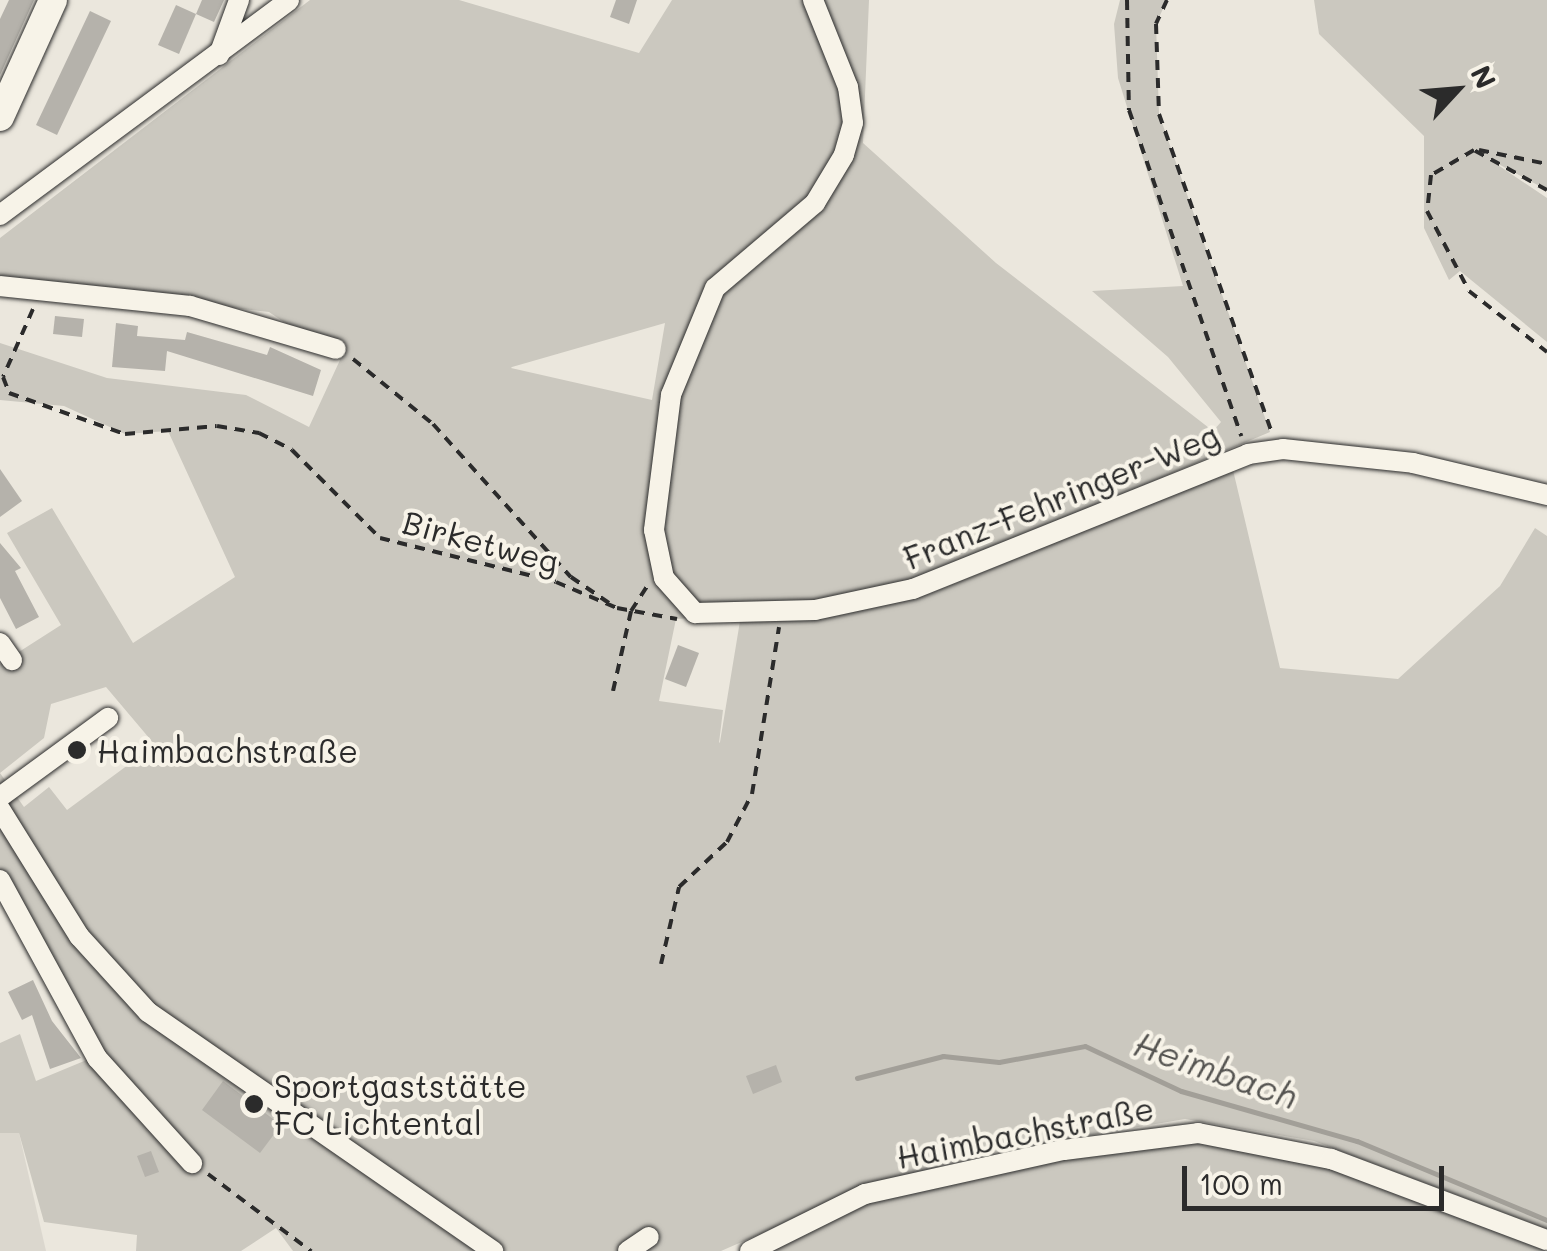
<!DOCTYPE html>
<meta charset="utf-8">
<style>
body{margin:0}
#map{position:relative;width:1547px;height:1251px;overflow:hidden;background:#ebe7dd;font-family:Mali,sans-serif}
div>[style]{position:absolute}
.built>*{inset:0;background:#dbd7ce}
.green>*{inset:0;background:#cbc8bf}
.stream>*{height:5px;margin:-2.5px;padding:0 2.5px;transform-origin:2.5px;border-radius:2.5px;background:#a29f98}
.building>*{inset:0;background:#b5b2ab}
.path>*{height:4px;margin-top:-2px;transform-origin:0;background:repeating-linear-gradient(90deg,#2b2b2b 0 10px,transparent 0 18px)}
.roads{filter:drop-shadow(0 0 2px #2b2b2b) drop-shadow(0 0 2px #2b2b2b)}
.minor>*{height:20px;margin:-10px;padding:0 10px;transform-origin:10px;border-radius:10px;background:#f7f3e8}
.major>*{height:28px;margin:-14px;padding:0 14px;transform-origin:14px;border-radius:14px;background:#f7f3e8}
.dots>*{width:28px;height:28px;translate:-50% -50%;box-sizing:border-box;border:5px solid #f7f3e8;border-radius:50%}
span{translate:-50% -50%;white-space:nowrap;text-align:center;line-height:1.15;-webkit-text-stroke:8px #f7f3e8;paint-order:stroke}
.street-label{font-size:32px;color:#2b2b2b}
.poi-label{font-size:32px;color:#2b2b2b}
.left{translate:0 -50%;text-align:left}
.water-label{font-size:35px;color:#555451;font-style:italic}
.north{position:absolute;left:1407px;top:40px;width:100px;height:100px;-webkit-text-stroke:8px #f7f3e8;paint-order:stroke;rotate:64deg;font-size:28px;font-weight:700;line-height:40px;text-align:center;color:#2b2b2b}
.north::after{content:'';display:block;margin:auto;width:35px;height:45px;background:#2b2b2b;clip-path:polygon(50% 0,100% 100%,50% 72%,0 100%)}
.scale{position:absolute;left:1182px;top:1166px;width:262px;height:45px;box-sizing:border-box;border:5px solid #2b2b2b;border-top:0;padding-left:12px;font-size:30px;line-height:35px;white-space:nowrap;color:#2b2b2b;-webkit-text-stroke:8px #f7f3e8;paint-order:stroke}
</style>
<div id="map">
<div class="built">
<i style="clip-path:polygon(0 1133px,19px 1133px,46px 1251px,0 1251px)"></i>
</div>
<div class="green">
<i style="clip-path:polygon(evenodd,310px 0,459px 0,639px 53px,672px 0,869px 0,863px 143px,996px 263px,1213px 431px,1221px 422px,1168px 357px,1092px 291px,1183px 286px,1118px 78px,1114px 24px,1120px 0,1167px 0,1156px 24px,1159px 114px,1270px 432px,899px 588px,746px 615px,789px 621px,929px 594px,1233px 470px,1280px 668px,1398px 679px,1500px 586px,1535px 528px,1547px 536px,1547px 1229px,1314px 1141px,1185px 1119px,975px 1155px,851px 1194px,721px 1251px,293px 1251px,276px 1228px,241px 1251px,136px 1251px,137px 1235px,44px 1222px,19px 1133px,0 1133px,0 1043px,20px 1034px,36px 1081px,101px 1054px,0 871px,0 664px,61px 625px,7px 533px,52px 508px,133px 643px,235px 577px,168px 431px,125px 434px,64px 406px,0 400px,0 343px,107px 378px,246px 395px,309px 427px,340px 360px,269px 312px,0 282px,0 238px,310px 0,665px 323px,652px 400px,511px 368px,512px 367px,665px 323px,310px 0,741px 615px,720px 742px,719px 743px,723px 710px,659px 701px,676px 619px,741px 615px,310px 0,106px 687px,155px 745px,67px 810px,49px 787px,24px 807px,0 773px,44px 738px,51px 704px,106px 687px)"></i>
<i style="clip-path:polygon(1314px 0,1547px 0,1547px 190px,1489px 159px,1547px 198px,1547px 342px,1460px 271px,1449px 280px,1424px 228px,1424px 136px,1319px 34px)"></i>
<i style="clip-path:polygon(1187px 1137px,1261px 1143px,1547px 1251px,763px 1251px,872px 1196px,1058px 1152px)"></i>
</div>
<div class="stream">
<i style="left:857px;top:1078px;width:89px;rotate:-14.3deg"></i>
<i style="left:943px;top:1056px;width:56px;rotate:6.1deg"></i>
<i style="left:999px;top:1062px;width:87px;rotate:-10.5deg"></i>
<i style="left:1085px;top:1046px;width:106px;rotate:25.1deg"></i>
<i style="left:1181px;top:1091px;width:183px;rotate:15.9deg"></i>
<i style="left:1357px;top:1141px;width:206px;rotate:22.6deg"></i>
</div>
<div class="building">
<i style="clip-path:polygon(9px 0,34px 0,0 75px,0 19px)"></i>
<i style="clip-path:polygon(202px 0,224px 0,214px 22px,196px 14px)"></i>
<i style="clip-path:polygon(616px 0,637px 0,629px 24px,610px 17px)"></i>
<i style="clip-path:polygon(176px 5px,196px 14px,179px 54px,158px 45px)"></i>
<i style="clip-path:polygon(90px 11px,111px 21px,57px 135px,36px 125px)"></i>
<i style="clip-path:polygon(55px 316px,84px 319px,82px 337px,53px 334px)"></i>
<i style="clip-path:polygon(116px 323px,138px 326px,137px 336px,185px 340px,187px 332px,267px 355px,270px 347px,321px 370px,313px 396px,167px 351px,165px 371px,112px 367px)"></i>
<i style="clip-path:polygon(0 469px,22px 501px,0 517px)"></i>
<i style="clip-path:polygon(0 543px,21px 568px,15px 571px,39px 617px,16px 629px,0 598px)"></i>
<i style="clip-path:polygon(678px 645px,699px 653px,686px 687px,665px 679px)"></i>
<i style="clip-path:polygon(33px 980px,52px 1021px,81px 1058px,50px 1069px,32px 1015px,22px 1020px,8px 992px)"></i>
<i style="clip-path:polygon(776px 1065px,782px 1082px,753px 1094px,746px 1076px)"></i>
<i style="clip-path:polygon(223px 1081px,281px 1125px,260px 1153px,202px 1110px)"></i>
<i style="clip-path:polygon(151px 1151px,159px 1172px,145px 1177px,137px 1156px)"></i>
</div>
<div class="path">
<i style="left:1127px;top:0;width:110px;rotate:89deg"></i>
<i style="left:1129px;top:110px;width:345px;rotate:71deg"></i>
<i style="left:1167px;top:0;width:26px;rotate:115deg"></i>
<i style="left:1156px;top:24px;width:90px;rotate:88.1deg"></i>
<i style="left:1159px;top:114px;width:338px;rotate:70.5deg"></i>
<i style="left:1479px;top:150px;width:69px;rotate:11.6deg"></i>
<i style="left:1547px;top:190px;width:83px;rotate:-151.3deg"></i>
<i style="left:1474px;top:150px;width:50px;rotate:149.8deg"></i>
<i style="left:1431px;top:175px;width:36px;rotate:96deg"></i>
<i style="left:1427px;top:211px;width:90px;rotate:62.3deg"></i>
<i style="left:1469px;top:291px;width:99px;rotate:38deg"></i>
<i style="left:33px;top:309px;width:74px;rotate:113.8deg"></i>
<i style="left:3px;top:377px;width:17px;rotate:69deg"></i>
<i style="left:9px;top:393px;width:123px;rotate:19.5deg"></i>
<i style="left:125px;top:434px;width:92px;rotate:-5deg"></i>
<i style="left:217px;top:426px;width:43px;rotate:9.5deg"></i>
<i style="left:259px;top:433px;width:37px;rotate:27deg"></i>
<i style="left:292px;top:450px;width:124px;rotate:45deg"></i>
<i style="left:380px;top:538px;width:181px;rotate:14deg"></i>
<i style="left:556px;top:582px;width:66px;rotate:23.1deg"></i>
<i style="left:353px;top:359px;width:103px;rotate:39.1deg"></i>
<i style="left:433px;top:424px;width:206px;rotate:48deg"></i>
<i style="left:571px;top:577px;width:46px;rotate:34.4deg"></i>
<i style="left:617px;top:608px;width:61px;rotate:10.4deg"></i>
<i style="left:613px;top:691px;width:82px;rotate:-77.3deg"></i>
<i style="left:631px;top:611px;width:33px;rotate:-57deg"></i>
<i style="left:661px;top:964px;width:79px;rotate:-76.8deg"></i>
<i style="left:679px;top:887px;width:66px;rotate:-43.2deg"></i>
<i style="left:727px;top:842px;width:54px;rotate:-62.5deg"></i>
<i style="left:752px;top:794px;width:169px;rotate:-80.8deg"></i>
<i style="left:208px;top:1174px;width:129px;rotate:36.8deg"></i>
</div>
<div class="roads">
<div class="minor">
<i style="left:813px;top:0;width:94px;rotate:68.1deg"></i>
<i style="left:848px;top:87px;width:36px;rotate:82deg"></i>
<i style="left:853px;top:123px;width:33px;rotate:106deg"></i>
<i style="left:844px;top:155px;width:56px;rotate:121.1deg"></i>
<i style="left:815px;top:203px;width:131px;rotate:139.6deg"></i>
<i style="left:715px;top:288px;width:116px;rotate:112.4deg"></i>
<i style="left:671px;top:395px;width:136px;rotate:97.2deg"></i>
<i style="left:654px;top:530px;width:49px;rotate:78.2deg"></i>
<i style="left:664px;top:578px;width:47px;rotate:48.5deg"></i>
<i style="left:695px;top:613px;width:120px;rotate:-1.4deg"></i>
<i style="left:815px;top:610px;width:100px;rotate:-12.1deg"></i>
<i style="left:913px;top:589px;width:361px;rotate:-21.9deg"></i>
<i style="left:1248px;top:454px;width:35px;rotate:-8deg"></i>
<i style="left:1283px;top:449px;width:131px;rotate:6.1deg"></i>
<i style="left:1413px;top:463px;width:138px;rotate:13.4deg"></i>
<i style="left:219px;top:55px;width:59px;rotate:-70deg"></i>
<i style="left:0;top:215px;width:360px;rotate:-36.6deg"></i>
<i style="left:0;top:286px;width:191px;rotate:6deg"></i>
<i style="left:190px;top:306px;width:152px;rotate:16.4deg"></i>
<i style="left:0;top:643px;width:21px;rotate:55deg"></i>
<i style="left:0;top:797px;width:134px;rotate:-36.2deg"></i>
<i style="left:0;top:809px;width:150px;rotate:58.1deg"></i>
<i style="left:79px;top:936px;width:103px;rotate:47.8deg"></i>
<i style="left:148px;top:1012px;width:420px;rotate:34.7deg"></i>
<i style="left:0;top:880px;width:203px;rotate:61.4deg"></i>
<i style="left:97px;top:1058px;width:142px;rotate:47.9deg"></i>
<i style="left:628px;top:1251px;width:25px;rotate:-34deg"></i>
<i style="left:750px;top:1251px;width:128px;rotate:-26.4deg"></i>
<i style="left:865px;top:1194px;width:204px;rotate:-12.5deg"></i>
<i style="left:1064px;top:1150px;width:135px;rotate:-7.2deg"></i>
<i style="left:1198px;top:1133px;width:136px;rotate:11.1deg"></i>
<i style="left:1331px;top:1159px;width:231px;rotate:20.6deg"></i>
</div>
<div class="major">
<i style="left:0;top:117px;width:128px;rotate:-65.6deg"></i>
</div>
</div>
<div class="dots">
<i style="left:77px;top:750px;background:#2b2b2b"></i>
<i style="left:254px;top:1104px;background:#2b2b2b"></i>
</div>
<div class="street-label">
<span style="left:1061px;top:496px;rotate:-22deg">Franz-Fehringer-Weg</span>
<span style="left:481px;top:541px;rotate:15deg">Birketweg</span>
<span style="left:1025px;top:1132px;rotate:-11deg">Haimbachstraße</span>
</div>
<div class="poi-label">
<span class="left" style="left:97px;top:750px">Haimbachstraße</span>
<span class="left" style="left:274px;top:1104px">Sportgaststätte<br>FC Lichtental</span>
</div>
<div class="water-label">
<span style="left:1216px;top:1069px;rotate:19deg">Heimbach</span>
</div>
<div class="north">N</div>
<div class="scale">100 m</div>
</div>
